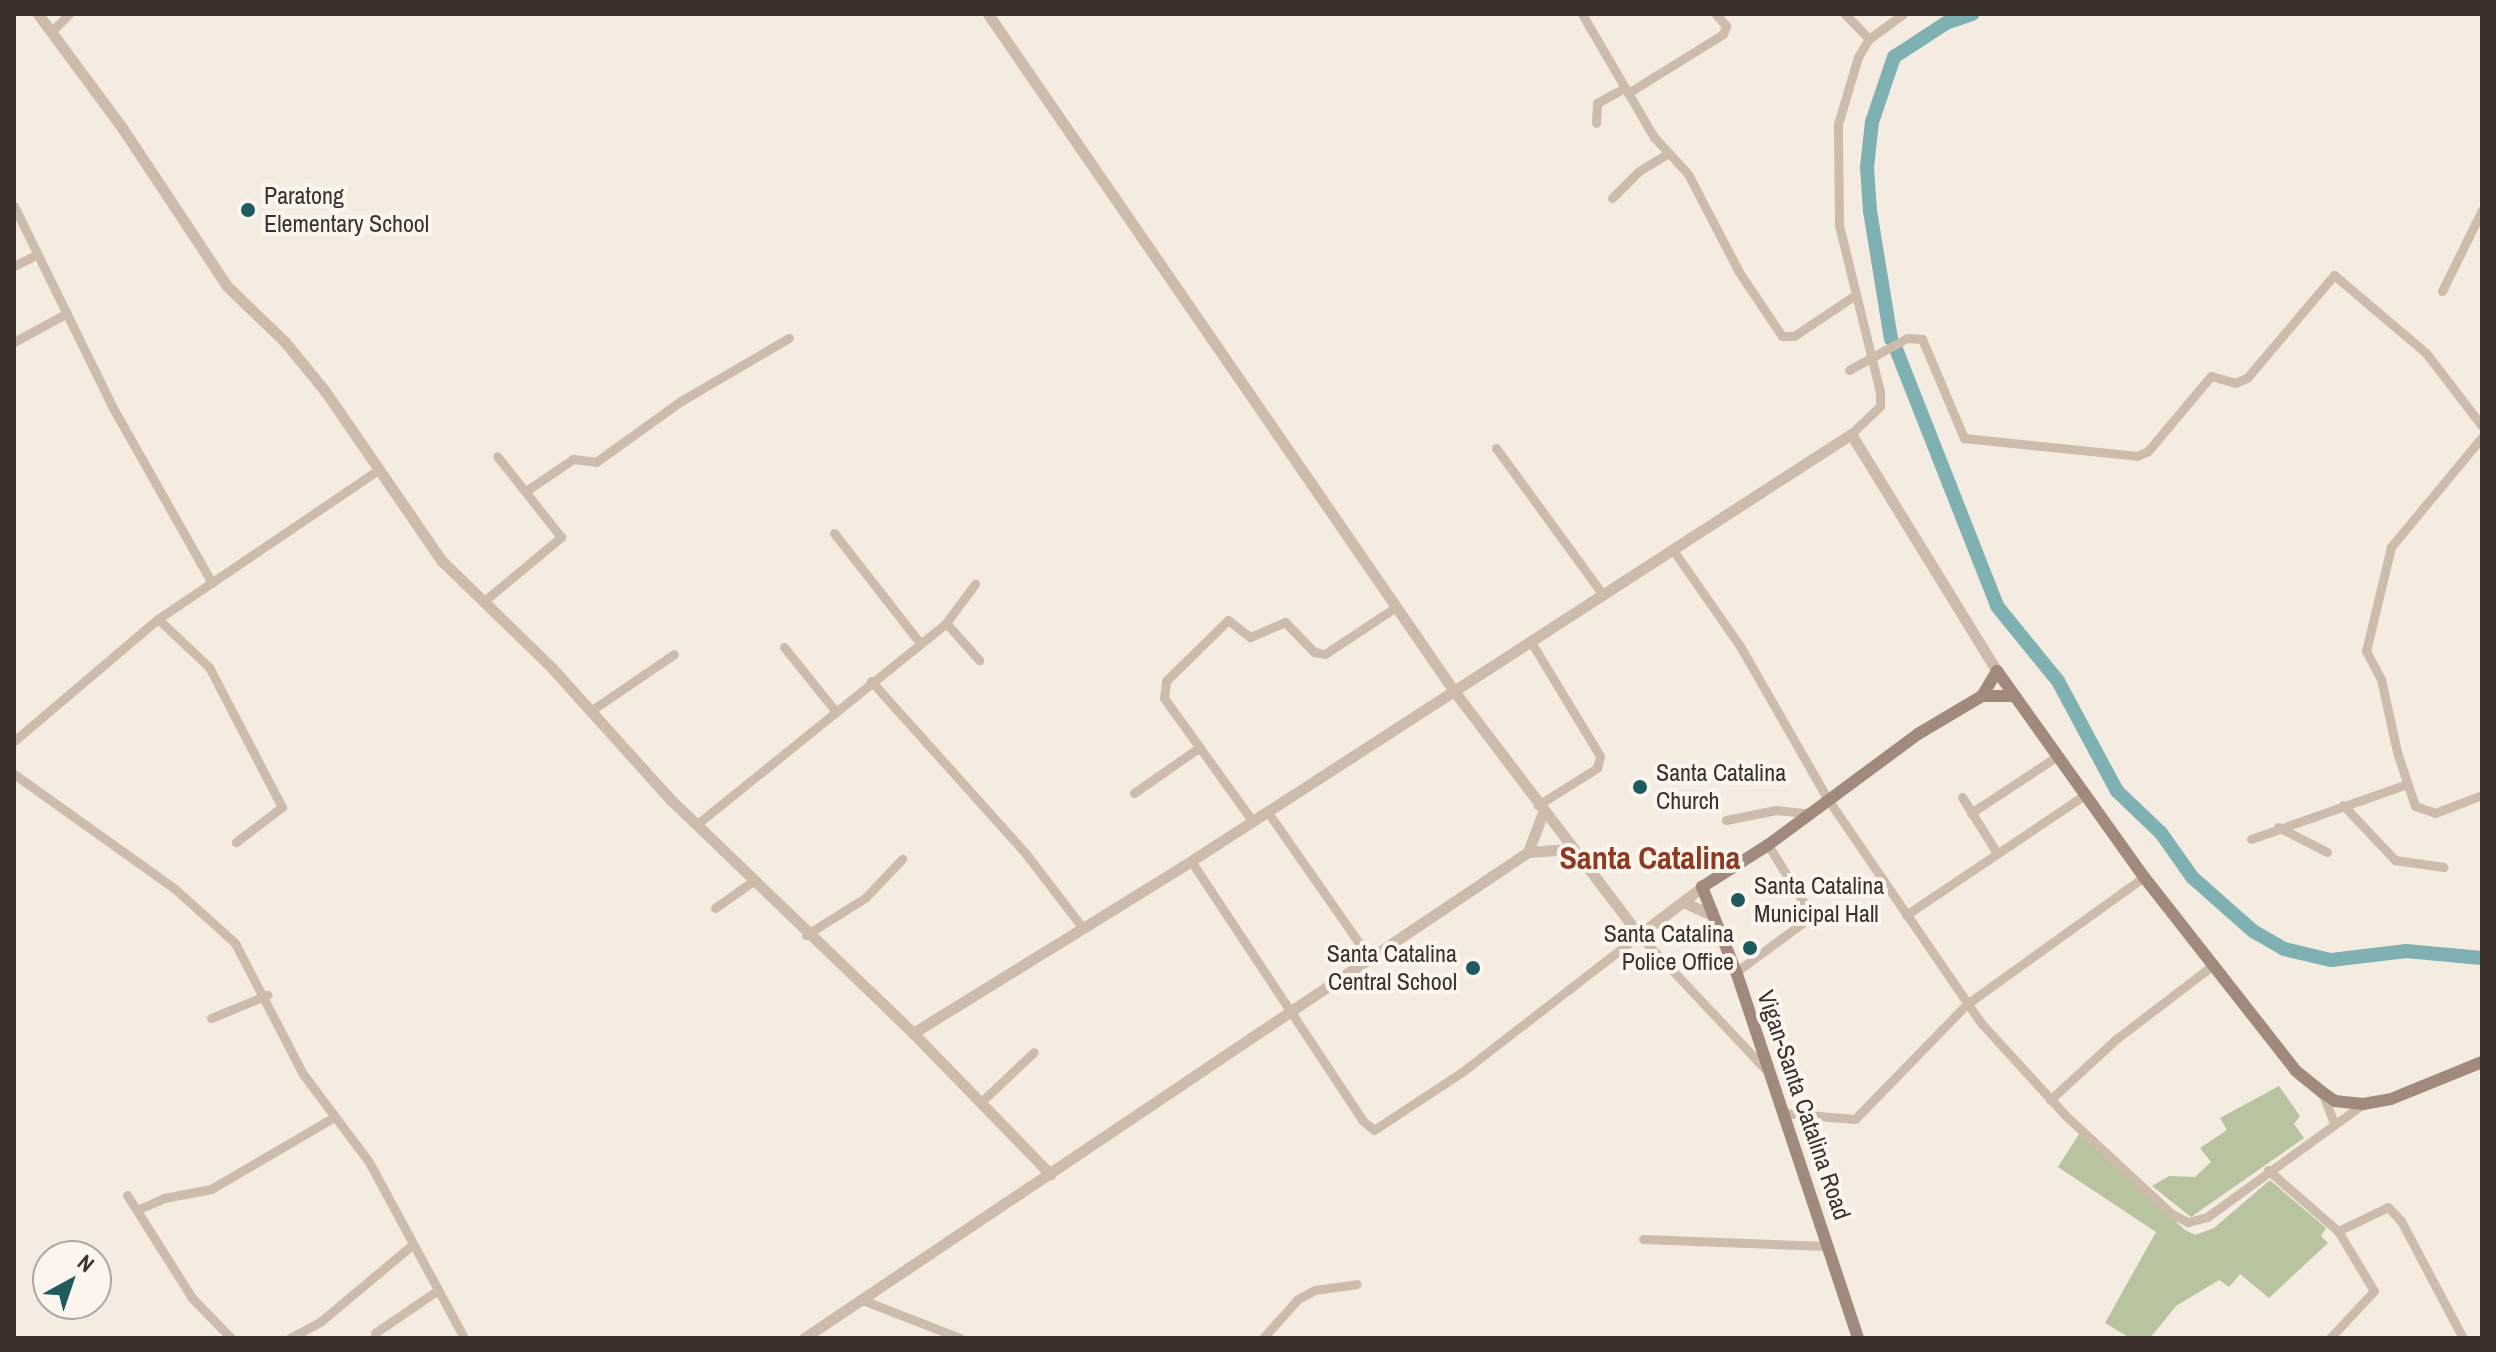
<!DOCTYPE html>
<style>
body{margin:0}
#map{position:relative;width:2496px;height:1352px;overflow:hidden;background:#f4ebe1;font-family:"Archivo Narrow",sans-serif}
div>[style]{position:absolute}
.green>*{inset:0;background:#b8c4a0}
.river>*{height:14px;margin:-7px;padding:0 7px;transform-origin:7px;border-radius:7px;background:#7fb0b2}
.minor>*{height:9px;margin:-4.5px;padding:0 4.5px;transform-origin:4.5px;border-radius:4.5px;background:#cdbbac}
.tertiary>*{height:11px;margin:-5.5px;padding:0 5.5px;transform-origin:5.5px;border-radius:5.5px;background:#cdbbac}
.secondary>*{height:12px;margin:-6px;padding:0 6px;transform-origin:6px;border-radius:6px;background:#a18a7d}
.dots>*{width:22px;height:22px;translate:-50% -50%;box-sizing:border-box;border:4px solid #fbf5ee;border-radius:50%}
span{translate:-50% -50%;white-space:nowrap;text-align:center;line-height:1.15;-webkit-text-stroke:8px #fbf5ee;paint-order:stroke}
.poi-label{font-size:24px;color:#3b302b}
.left{translate:0 -50%;text-align:left}
.right{translate:-100% -50%;text-align:right}
.street-label{font-size:24px;color:#3b302b}
.district-label{font-size:32px;color:#8c3b22;font-weight:700}
.frame{position:absolute;inset:0;border:16px solid #3b302b;pointer-events:none}
.north{position:absolute;left:32px;top:1240px;width:80px;height:80px;box-sizing:border-box;background:#fbf5ee;border:2px solid #aea6a0;border-radius:50%;rotate:40deg;font-size:22px;font-weight:700;line-height:32px;text-align:center;color:#3b302b}
.north::after{content:'';display:block;margin:auto;width:28px;height:36px;background:#1f5a5e;clip-path:polygon(50% 0,100% 100%,50% 72%,0 100%)}
</style>
<div id="map">
<div class="green">
<i style="clip-path:polygon(2279px 1086px,2300px 1116px,2294px 1124px,2304px 1138px,2191px 1217px,2152px 1186px,2169px 1176px,2195px 1177px,2211px 1162px,2200px 1148px,2227px 1130px,2220px 1118px)"></i>
<i style="clip-path:polygon(2079px 1134px,2185px 1230px,2195px 1235px,2214px 1228px,2270px 1180px,2326px 1228px,2321px 1236px,2328px 1243px,2269px 1298px,2240px 1274px,2229px 1287px,2219px 1280px,2176px 1306px,2150px 1338px,2130px 1338px,2105px 1323px,2156px 1232px,2058px 1167px)"></i>
</div>
<div class="river">
<i style="left:1891px;top:339px;width:130px;rotate:-99.3deg"></i>
<i style="left:1870px;top:211px;width:44px;rotate:-93.9deg"></i>
<i style="left:1867px;top:167px;width:45px;rotate:-83.7deg"></i>
<i style="left:1872px;top:122px;width:69px;rotate:-71.3deg"></i>
<i style="left:1894px;top:57px;width:62px;rotate:-33.2deg"></i>
<i style="left:1946px;top:23px;width:28px;rotate:-19deg"></i>
<i style="left:1896px;top:349px;width:276px;rotate:68.5deg"></i>
<i style="left:1997px;top:606px;width:97px;rotate:50.9deg"></i>
<i style="left:2058px;top:681px;width:125px;rotate:61.8deg"></i>
<i style="left:2117px;top:791px;width:61px;rotate:43.7deg"></i>
<i style="left:2161px;top:833px;width:54px;rotate:54.8deg"></i>
<i style="left:2192px;top:877px;width:81px;rotate:41.5deg"></i>
<i style="left:2253px;top:931px;width:36px;rotate:30deg"></i>
<i style="left:2284px;top:949px;width:48px;rotate:13.2deg"></i>
<i style="left:2331px;top:960px;width:76px;rotate:-6.8deg"></i>
<i style="left:2406px;top:951px;width:76px;rotate:5.3deg"></i>
</div>
<div class="minor">
<i style="left:1582px;top:14px;width:143px;rotate:59.7deg"></i>
<i style="left:1654px;top:137px;width:50px;rotate:47.4deg"></i>
<i style="left:1688px;top:174px;width:110px;rotate:62.5deg"></i>
<i style="left:1739px;top:272px;width:77px;rotate:56.1deg"></i>
<i style="left:1782px;top:336px;width:12px"></i>
<i style="left:1794px;top:336px;width:72px;rotate:-33.7deg"></i>
<i style="left:1845px;top:14px;width:35px;rotate:46deg"></i>
<i style="left:52px;top:31px;width:24px;rotate:-45deg"></i>
<i style="left:1628px;top:93px;width:112px;rotate:-31.8deg"></i>
<i style="left:1723px;top:34px;width:9px;rotate:-69deg"></i>
<i style="left:1726px;top:26px;width:16px;rotate:-130deg"></i>
<i style="left:1596px;top:123px;width:20px;rotate:-87deg"></i>
<i style="left:1597px;top:103px;width:31px;rotate:-29deg"></i>
<i style="left:1612px;top:198px;width:38px;rotate:-45deg"></i>
<i style="left:1639px;top:171px;width:35px;rotate:-31deg"></i>
<i style="left:14px;top:206px;width:225px;rotate:63.9deg"></i>
<i style="left:113px;top:408px;width:201px;rotate:60.5deg"></i>
<i style="left:14px;top:266px;width:25px;rotate:-27deg"></i>
<i style="left:2442px;top:291px;width:90px;rotate:-63.7deg"></i>
<i style="left:14px;top:342px;width:60px;rotate:-28.7deg"></i>
<i style="left:1849px;top:370px;width:66px;rotate:-28.9deg"></i>
<i style="left:1907px;top:338px;width:15px;rotate:4deg"></i>
<i style="left:1922px;top:339px;width:108px;rotate:67deg"></i>
<i style="left:1964px;top:438px;width:174px;rotate:5.9deg"></i>
<i style="left:2137px;top:456px;width:12px;rotate:-24deg"></i>
<i style="left:2148px;top:451px;width:98px;rotate:-50deg"></i>
<i style="left:2211px;top:376px;width:25px;rotate:16deg"></i>
<i style="left:2235px;top:383px;width:13px;rotate:-23deg"></i>
<i style="left:2247px;top:378px;width:135px;rotate:-49.8deg"></i>
<i style="left:2334px;top:275px;width:121px;rotate:40.3deg"></i>
<i style="left:2426px;top:353px;width:92px;rotate:52.5deg"></i>
<i style="left:1851px;top:434px;width:40px;rotate:-44deg"></i>
<i style="left:1880px;top:406px;width:14px;rotate:-90deg"></i>
<i style="left:1880px;top:392px;width:172px;rotate:-103.8deg"></i>
<i style="left:1839px;top:225px;width:101px;rotate:-90.6deg"></i>
<i style="left:1838px;top:124px;width:70px;rotate:-73.4deg"></i>
<i style="left:1858px;top:57px;width:21px;rotate:-59deg"></i>
<i style="left:1869px;top:39px;width:42px;rotate:-36.3deg"></i>
<i style="left:2482px;top:437px;width:143px;rotate:129.6deg"></i>
<i style="left:2391px;top:547px;width:107px;rotate:103.5deg"></i>
<i style="left:2366px;top:651px;width:32px;rotate:62deg"></i>
<i style="left:2381px;top:679px;width:75px;rotate:77.6deg"></i>
<i style="left:2397px;top:752px;width:57px;rotate:71.6deg"></i>
<i style="left:2415px;top:806px;width:21px;rotate:19deg"></i>
<i style="left:2435px;top:813px;width:50px;rotate:-21deg"></i>
<i style="left:1496px;top:448px;width:182px;rotate:53.9deg"></i>
<i style="left:526px;top:491px;width:57px;rotate:-34.2deg"></i>
<i style="left:573px;top:459px;width:23px;rotate:7deg"></i>
<i style="left:596px;top:462px;width:105px;rotate:-35.7deg"></i>
<i style="left:681px;top:401px;width:125px;rotate:-30.3deg"></i>
<i style="left:834px;top:533px;width:140px;rotate:52deg"></i>
<i style="left:1673px;top:550px;width:117px;rotate:55.1deg"></i>
<i style="left:1740px;top:646px;width:175px;rotate:60.2deg"></i>
<i style="left:1827px;top:798px;width:274px;rotate:55.6deg"></i>
<i style="left:1982px;top:1024px;width:123px;rotate:47.6deg"></i>
<i style="left:2065px;top:1115px;width:146px;rotate:42.8deg"></i>
<i style="left:2172px;top:1214px;width:18px;rotate:27deg"></i>
<i style="left:2188px;top:1222px;width:20px;rotate:-15deg"></i>
<i style="left:2207px;top:1217px;width:193px;rotate:-35.9deg"></i>
<i style="left:483px;top:602px;width:102px;rotate:-39.8deg"></i>
<i style="left:561px;top:537px;width:103px;rotate:-128.3deg"></i>
<i style="left:158px;top:619px;width:70px;rotate:43.3deg"></i>
<i style="left:209px;top:667px;width:158px;rotate:62.5deg"></i>
<i style="left:282px;top:807px;width:58px;rotate:142.7deg"></i>
<i style="left:946px;top:623px;width:50px;rotate:48.3deg"></i>
<i style="left:1531px;top:642px;width:133px;rotate:58.8deg"></i>
<i style="left:1600px;top:756px;width:12px;rotate:104deg"></i>
<i style="left:1597px;top:768px;width:70px;rotate:147.9deg"></i>
<i style="left:784px;top:647px;width:83px;rotate:51.3deg"></i>
<i style="left:871px;top:681px;width:232px;rotate:48.1deg"></i>
<i style="left:1026px;top:854px;width:92px;rotate:52.5deg"></i>
<i style="left:592px;top:710px;width:99px;rotate:-34.3deg"></i>
<i style="left:14px;top:741px;width:189px;rotate:-40.3deg"></i>
<i style="left:158px;top:619px;width:264px;rotate:-34.1deg"></i>
<i style="left:14px;top:774px;width:198px;rotate:35.5deg"></i>
<i style="left:175px;top:889px;width:81px;rotate:42deg"></i>
<i style="left:235px;top:943px;width:148px;rotate:62.6deg"></i>
<i style="left:303px;top:1074px;width:110px;rotate:53.1deg"></i>
<i style="left:369px;top:1162px;width:200px;rotate:61.6deg"></i>
<i style="left:1134px;top:793px;width:80px;rotate:-34.9deg"></i>
<i style="left:1962px;top:797px;width:62px;rotate:58.1deg"></i>
<i style="left:2343px;top:805px;width:76px;rotate:46.6deg"></i>
<i style="left:2395px;top:860px;width:49px;rotate:8.3deg"></i>
<i style="left:1267px;top:811px;width:178px;rotate:55.1deg"></i>
<i style="left:1971px;top:813px;width:102px;rotate:-33.4deg"></i>
<i style="left:1251px;top:819px;width:149px;rotate:-125.7deg"></i>
<i style="left:1164px;top:698px;width:17px;rotate:-83deg"></i>
<i style="left:1166px;top:681px;width:87px;rotate:-44.5deg"></i>
<i style="left:1228px;top:620px;width:28px;rotate:38deg"></i>
<i style="left:1250px;top:637px;width:38px;rotate:-23deg"></i>
<i style="left:1285px;top:622px;width:42px;rotate:46deg"></i>
<i style="left:1314px;top:652px;width:11px;rotate:10deg"></i>
<i style="left:1325px;top:654px;width:85px;rotate:-33.5deg"></i>
<i style="left:1726px;top:820px;width:51px;rotate:-11.3deg"></i>
<i style="left:1776px;top:810px;width:30px;rotate:6deg"></i>
<i style="left:696px;top:825px;width:321px;rotate:-38.9deg"></i>
<i style="left:946px;top:623px;width:49px;rotate:-53.4deg"></i>
<i style="left:2278px;top:827px;width:55px;rotate:27deg"></i>
<i style="left:2251px;top:839px;width:165px;rotate:-19.4deg"></i>
<i style="left:1191px;top:861px;width:312px;rotate:56.5deg"></i>
<i style="left:1363px;top:1121px;width:14px;rotate:39deg"></i>
<i style="left:1374px;top:1130px;width:105px;rotate:-33.4deg"></i>
<i style="left:1462px;top:1072px;width:224px;rotate:-37.7deg"></i>
<i style="left:1639px;top:935px;width:188px;rotate:46.7deg"></i>
<i style="left:715px;top:908px;width:47px;rotate:-35.4deg"></i>
<i style="left:1906px;top:915px;width:217px;rotate:-33.9deg"></i>
<i style="left:806px;top:935px;width:70px;rotate:-32.1deg"></i>
<i style="left:865px;top:898px;width:54px;rotate:-46.5deg"></i>
<i style="left:1736px;top:972px;width:94px;rotate:-36.4deg"></i>
<i style="left:1812px;top:916px;width:84px;rotate:-121.8deg"></i>
<i style="left:211px;top:1018px;width:61px;rotate:-22.3deg"></i>
<i style="left:2322px;top:1092px;width:33px;rotate:69deg"></i>
<i style="left:2050px;top:1100px;width:88px;rotate:-42.7deg"></i>
<i style="left:2115px;top:1040px;width:123px;rotate:-37.4deg"></i>
<i style="left:980px;top:1103px;width:74px;rotate:-43.4deg"></i>
<i style="left:1783px;top:1113px;width:72px;rotate:4.8deg"></i>
<i style="left:1855px;top:1119px;width:161px;rotate:-45.8deg"></i>
<i style="left:1967px;top:1004px;width:218px;rotate:-35.7deg"></i>
<i style="left:2268px;top:1170px;width:93px;rotate:41.1deg"></i>
<i style="left:127px;top:1195px;width:122px;rotate:57.7deg"></i>
<i style="left:192px;top:1298px;width:56px;rotate:45.7deg"></i>
<i style="left:137px;top:1210px;width:30px;rotate:-24deg"></i>
<i style="left:164px;top:1198px;width:48px;rotate:-10.8deg"></i>
<i style="left:211px;top:1189px;width:143px;rotate:-30.3deg"></i>
<i style="left:1643px;top:1239px;width:185px;rotate:2.2deg"></i>
<i style="left:860px;top:1299px;width:107px;rotate:21.3deg"></i>
<i style="left:375px;top:1333px;width:73px;rotate:-34.3deg"></i>
<i style="left:290px;top:1338px;width:34px;rotate:-28deg"></i>
<i style="left:320px;top:1322px;width:120px;rotate:-39.9deg"></i>
<i style="left:1263px;top:1338px;width:52px;rotate:-48.1deg"></i>
<i style="left:1298px;top:1299px;width:19px;rotate:-28deg"></i>
<i style="left:1315px;top:1290px;width:42px;rotate:-8.1deg"></i>
<i style="left:2330px;top:1338px;width:64px;rotate:-46.9deg"></i>
<i style="left:2374px;top:1291px;width:70px;rotate:-121deg"></i>
<i style="left:2338px;top:1231px;width:55px;rotate:-25.6deg"></i>
<i style="left:2388px;top:1207px;width:19px;rotate:47deg"></i>
<i style="left:2401px;top:1221px;width:132px;rotate:62.1deg"></i>
</div>
<div class="tertiary">
<i style="left:38px;top:14px;width:143px;rotate:53.5deg"></i>
<i style="left:123px;top:129px;width:188px;rotate:56.5deg"></i>
<i style="left:227px;top:286px;width:81px;rotate:44deg"></i>
<i style="left:285px;top:342px;width:63px;rotate:50.8deg"></i>
<i style="left:325px;top:391px;width:206px;rotate:55.5deg"></i>
<i style="left:442px;top:561px;width:153px;rotate:44.2deg"></i>
<i style="left:552px;top:668px;width:176px;rotate:48deg"></i>
<i style="left:670px;top:799px;width:337px;rotate:43.9deg"></i>
<i style="left:913px;top:1033px;width:197px;rotate:45.8deg"></i>
<i style="left:988px;top:14px;width:822px;rotate:55.46deg"></i>
<i style="left:1454px;top:691px;width:306px;rotate:52.8deg"></i>
<i style="left:1639px;top:935px;width:79px;rotate:-37.3deg"></i>
<i style="left:1528px;top:852px;width:43px;rotate:-69.4deg"></i>
<i style="left:1683px;top:902px;width:32px;rotate:24deg"></i>
<i style="left:913px;top:1033px;width:327px;rotate:-31.7deg"></i>
<i style="left:1191px;top:861px;width:786px;rotate:-32.9deg"></i>
<i style="left:1851px;top:434px;width:278px;rotate:58.4deg"></i>
<i style="left:804px;top:1338px;width:872px;rotate:-33.87deg"></i>
<i style="left:1528px;top:852px;width:42px;rotate:-4.1deg"></i>
</div>
<div class="secondary">
<i style="left:1982px;top:696px;width:32px"></i>
<i style="left:1858px;top:1338px;width:386px;rotate:-108.4deg"></i>
<i style="left:1736px;top:972px;width:92px;rotate:-111.8deg"></i>
<i style="left:1702px;top:887px;width:78px;rotate:-32.5deg"></i>
<i style="left:1768px;top:845px;width:187px;rotate:-36.5deg"></i>
<i style="left:1918px;top:734px;width:74px;rotate:-30.7deg"></i>
<i style="left:1982px;top:696px;width:29px;rotate:-59deg"></i>
<i style="left:1997px;top:671px;width:253px;rotate:54.5deg"></i>
<i style="left:2144px;top:877px;width:246px;rotate:51.9deg"></i>
<i style="left:2296px;top:1071px;width:33px;rotate:39deg"></i>
<i style="left:2322px;top:1092px;width:16px;rotate:35deg"></i>
<i style="left:2335px;top:1101px;width:28px;rotate:6deg"></i>
<i style="left:2363px;top:1104px;width:28px;rotate:-10deg"></i>
<i style="left:2391px;top:1099px;width:98px;rotate:-22.1deg"></i>
</div>
<div class="dots">
<i style="left:248px;top:210px;background:#1f5a5e"></i>
<i style="left:1640px;top:787px;background:#1f5a5e"></i>
<i style="left:1738px;top:900px;background:#1f5a5e"></i>
<i style="left:1750px;top:948px;background:#1f5a5e"></i>
<i style="left:1473px;top:968px;background:#1f5a5e"></i>
</div>
<div class="poi-label">
<span class="left" style="left:264px;top:210px">Paratong<br>Elementary School</span>
<span class="left" style="left:1656px;top:787px">Santa Catalina<br>Church</span>
<span class="left" style="left:1754px;top:900px">Santa Catalina<br>Municipal Hall</span>
<span class="right" style="left:1734px;top:948px">Santa Catalina<br>Police Office</span>
<span class="right" style="left:1457px;top:968px">Santa Catalina<br>Central School</span>
</div>
<div class="street-label">
<span style="left:1804px;top:1105px;rotate:71deg">Vigan-Santa Catalina Road</span>
</div>
<div class="district-label">
<span style="left:1650px;top:858px">Santa Catalina</span>
</div>
<div class="frame"></div>
<div class="north">N</div>
</div>
